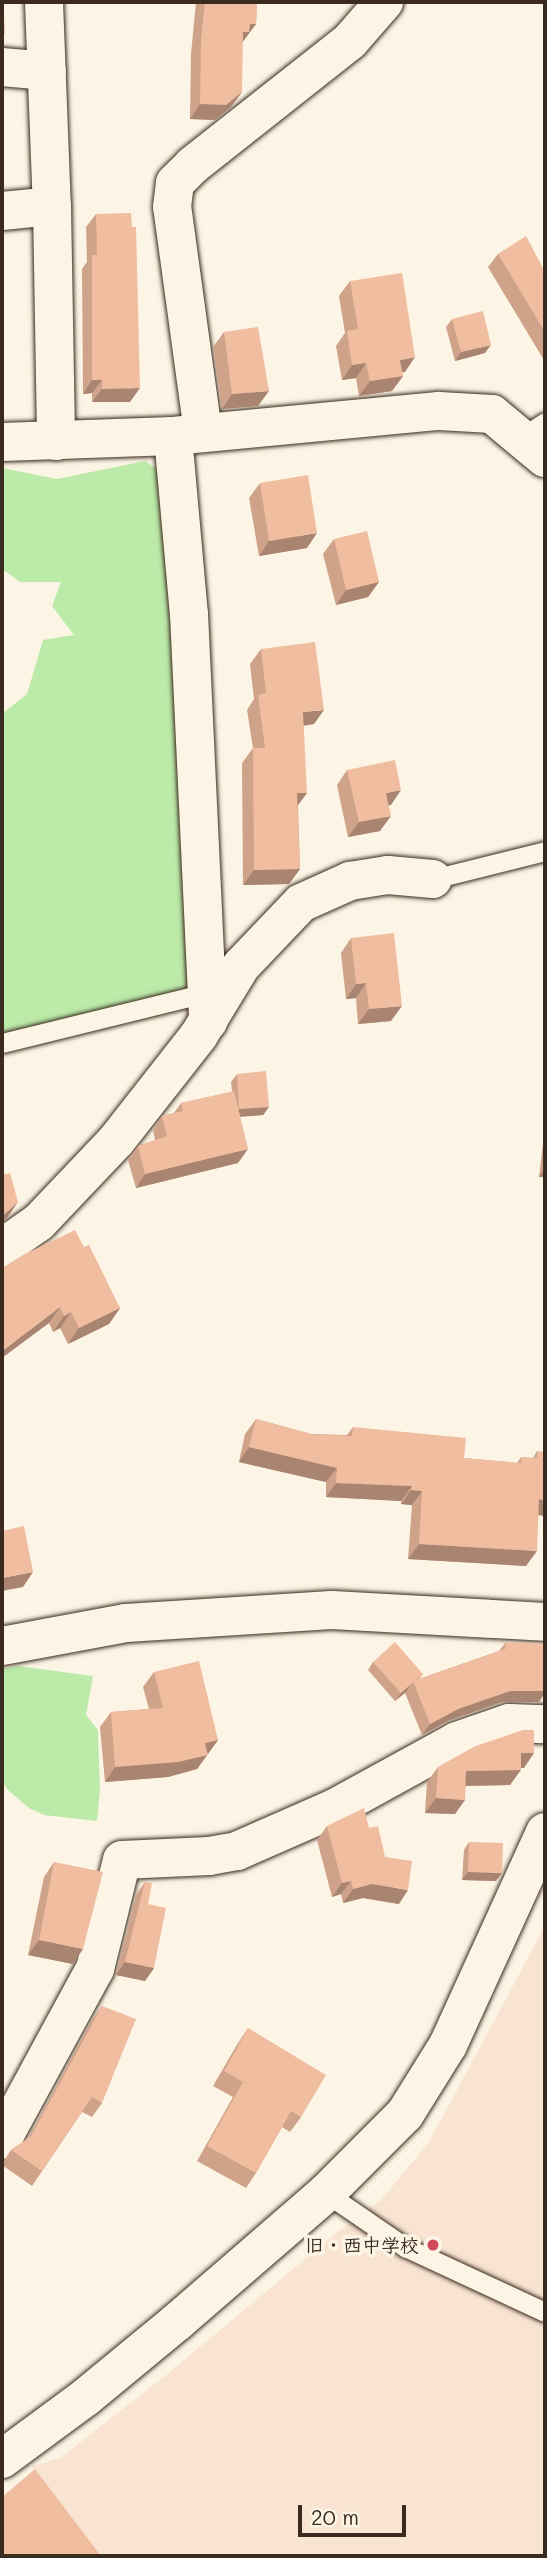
<!DOCTYPE html>
<meta charset="utf-8">
<style>
body{margin:0}
#map{position:relative;width:547px;height:2558px;overflow:hidden;background:#fcf5e5;font-family:Mali,"Klee One",sans-serif}
div>[style]{position:absolute}
.built>*{inset:0;background:#f8e4d1}
.green>*{inset:0;background:#bceaa9}
.roads{filter:drop-shadow(0 0 2px #3b2a1e) drop-shadow(0 0 2px #3b2a1e)}
.service>*{height:19px;margin:-9.5px;padding:0 9.5px;transform-origin:9.5px;border-radius:9.5px;background:#fcf5e5}
.minor>*{height:38px;margin:-19px;padding:0 19px;transform-origin:19px;border-radius:19px;background:#fcf5e5}
.tertiary>*{height:38px;margin:-19px;padding:0 19px;transform-origin:19px;border-radius:19px;background:#fcf5e5}
.wall>*{inset:0;background:#cea38a}
.shaded-wall>*{inset:0;background:#a88471}
.building>*{inset:0;background:#f0bda1}
.dots>*{width:19px;height:19px;translate:-50% -50%;box-sizing:border-box;border:4px solid #fcf5e5;border-radius:50%}
span{translate:-50% -50%;white-space:nowrap;text-align:center;line-height:1.15;-webkit-text-stroke:7px #fcf5e5;paint-order:stroke}
.poi-label{font-size:19px;color:#3b2a1e;font-weight:700}
.right{translate:-100% -50%;text-align:right}
.frame{position:absolute;inset:0;border:4px solid #3b2a1e;pointer-events:none}
.scale{position:absolute;left:298px;top:2505px;width:108px;height:32px;box-sizing:border-box;border:4px solid #3b2a1e;border-top:0;padding-left:9px;font-size:21px;line-height:24px;white-space:nowrap;color:#3b2a1e;-webkit-text-stroke:5px #fcf5e5;paint-order:stroke}
</style>
<div id="map">
<div class="built">
<i style="clip-path:polygon(545px 1926px,545px 2556px,94px 2556px,32px 2466px,60px 2458px,166px 2375px,335px 2234px,381px 2200px,429px 2142px)"></i>
</div>
<div class="green">
<i style="clip-path:polygon(145px 461px,164px 474px,188px 963px,187px 1007px,154px 1017px,119px 1007px,2px 1035px,2px 714px,27px 694px,43px 640px,74px 635px,52px 606px,61px 582px,20px 582px,2px 569px,2px 468px,57px 479px)"></i>
<i style="clip-path:polygon(18px 1666px,93px 1676px,86px 1715px,98px 1730px,100px 1791px,97px 1821px,44px 1815px,29px 1808px,9px 1791px,2px 1782px,2px 1669px)"></i>
</div>
<div class="roads">
<div class="service">
<i style="left:522px;top:437px;width:27px;rotate:-33deg"></i>
<i style="left:433px;top:879px;width:115px;rotate:-14deg"></i>
<i style="left:2px;top:1043px;width:210px;rotate:-13.8deg"></i>
<i style="left:326px;top:2193px;width:96px;rotate:34.4deg"></i>
<i style="left:405px;top:2247px;width:154px;rotate:24.9deg"></i>
</div>
<div class="minor">
<i style="left:44px;top:2px;width:204px;rotate:87.8deg"></i>
<i style="left:52px;top:206px;width:235px;rotate:89deg"></i>
<i style="left:2px;top:67px;width:45px;rotate:5.1deg"></i>
<i style="left:2px;top:211px;width:50px;rotate:-5.7deg"></i>
<i style="left:203px;top:432px;width:227px;rotate:-97.8deg"></i>
<i style="left:172px;top:207px;width:24px;rotate:-83deg"></i>
<i style="left:175px;top:183px;width:25px;rotate:-45deg"></i>
<i style="left:193px;top:165px;width:200px;rotate:-38.3deg"></i>
<i style="left:350px;top:41px;width:52px;rotate:-48.9deg"></i>
<i style="left:173px;top:436px;width:179px;rotate:84.9deg"></i>
<i style="left:189px;top:614px;width:408px;rotate:87.3deg"></i>
<i style="left:2px;top:442px;width:171px;rotate:-2deg"></i>
<i style="left:173px;top:436px;width:267px;rotate:-5.4deg"></i>
<i style="left:439px;top:411px;width:53px;rotate:3.2deg"></i>
<i style="left:492px;top:414px;width:69px;rotate:39.7deg"></i>
<i style="left:2px;top:1248px;width:45px;rotate:-35.1deg"></i>
<i style="left:39px;top:1222px;width:112px;rotate:-46.5deg"></i>
<i style="left:116px;top:1141px;width:135px;rotate:-51.9deg"></i>
<i style="left:199px;top:1035px;width:81px;rotate:-58.7deg"></i>
<i style="left:241px;top:966px;width:87px;rotate:-46.4deg"></i>
<i style="left:301px;top:903px;width:54px;rotate:-24.2deg"></i>
<i style="left:350px;top:881px;width:38px;rotate:-9deg"></i>
<i style="left:388px;top:875px;width:45px;rotate:5.1deg"></i>
<i style="left:2px;top:2140px;width:195px;rotate:-61.5deg"></i>
<i style="left:95px;top:1969px;width:112px;rotate:-76.1deg"></i>
<i style="left:122px;top:1860px;width:87px;rotate:-2.6deg"></i>
<i style="left:209px;top:1856px;width:28px;rotate:-10deg"></i>
<i style="left:237px;top:1851px;width:107px;rotate:-23.7deg"></i>
<i style="left:335px;top:1808px;width:139px;rotate:-28.8deg"></i>
<i style="left:457px;top:1741px;width:55px;rotate:-19.1deg"></i>
<i style="left:509px;top:1723px;width:36px;rotate:2deg"></i>
<i style="left:2px;top:2459px;width:104px;rotate:-36.4deg"></i>
<i style="left:86px;top:2397px;width:118px;rotate:-39.5deg"></i>
<i style="left:177px;top:2322px;width:197px;rotate:-40.9deg"></i>
<i style="left:326px;top:2193px;width:112px;rotate:-45deg"></i>
<i style="left:405px;top:2114px;width:81px;rotate:-58.1deg"></i>
<i style="left:448px;top:2045px;width:234px;rotate:-65.5deg"></i>
</div>
<div class="tertiary">
<i style="left:2px;top:1646px;width:126px;rotate:-10.5deg"></i>
<i style="left:126px;top:1623px;width:206px;rotate:-3.6deg"></i>
<i style="left:332px;top:1610px;width:213px;rotate:3.2deg"></i>
</div>
</div>
<div class="wall">
<i style="clip-path:polygon(196px 2px,257px 2px,256px 24px,242px 42px,242px 92px,231px 107px,215px 120px,190px 119px,191px 54px)"></i>
<i style="clip-path:polygon(96px 214px,130px 402px,92px 402px,92px 393px,83px 394px,82px 269px,87px 262px,86px 227px)"></i>
<i style="clip-path:polygon(498px 254px,545px 272px,545px 362px,488px 267px)"></i>
<i style="clip-path:polygon(350px 281px,405px 372px,402px 372px,403px 376px,392px 391px,359px 396px,356px 378px,342px 380px,336px 346px,345px 333px,339px 296px)"></i>
<i style="clip-path:polygon(452px 319px,485px 353px,455px 361px,446px 327px)"></i>
<i style="clip-path:polygon(224px 332px,258px 406px,222px 409px,213px 347px)"></i>
<i style="clip-path:polygon(260px 483px,307px 548px,259px 556px,249px 498px)"></i>
<i style="clip-path:polygon(334px 539px,379px 582px,368px 597px,336px 605px,323px 554px)"></i>
<i style="clip-path:polygon(261px 649px,314px 724px,303px 726px,298px 806px,300px 869px,289px 884px,243px 885px,242px 763px,253px 748px,247px 710px,254px 699px,250px 664px)"></i>
<i style="clip-path:polygon(347px 770px,391px 805px,388px 805px,380px 831px,348px 837px,337px 785px)"></i>
<i style="clip-path:polygon(351px 938px,391px 1021px,358px 1024px,356px 998px,346px 999px,341px 953px)"></i>
<i style="clip-path:polygon(237px 1074px,269px 1107px,263px 1115px,240px 1117px,238px 1163px,136px 1188px,128px 1160px,138px 1146px,155px 1140px,153px 1130px,162px 1116px,174px 1113px,181px 1103px,232px 1092px,231px 1082px)"></i>
<i style="clip-path:polygon(545px 1127px,545px 1177px,539px 1177px)"></i>
<i style="clip-path:polygon(84px 1247px,120px 1308px,109px 1324px,68px 1344px,60px 1328px,53px 1332px,49px 1323px)"></i>
<i style="clip-path:polygon(256px 1419px,311px 1434px,347px 1435px,353px 1427px,464px 1458px,517px 1463px,521px 1457px,533px 1458px,537px 1451px,538px 1515px,526px 1566px,408px 1559px,412px 1505px,401px 1504px,401px 1501px,326px 1497px,326px 1482px,239px 1462px,245px 1434px)"></i>
<i style="clip-path:polygon(506px 1642px,539px 1702px,502px 1702px,450px 1720px,422px 1735px,405px 1693px,406px 1692px,395px 1701px,368px 1670px,373px 1662px,423px 1674px,419px 1679px,499px 1651px)"></i>
<i style="clip-path:polygon(154px 1672px,218px 1740px,197px 1769px,168px 1777px,105px 1782px,100px 1727px,111px 1712px,149px 1709px,143px 1687px)"></i>
<i style="clip-path:polygon(476px 1746px,524px 1768px,521px 1768px,510px 1785px,466px 1786px,455px 1814px,425px 1813px,427px 1782px,438px 1767px)"></i>
<i style="clip-path:polygon(327px 1826px,385px 1857px,399px 1904px,363px 1898px,343px 1903px,341px 1894px,332px 1897px,317px 1840px)"></i>
<i style="clip-path:polygon(469px 1842px,496px 1881px,462px 1880px,464px 1850px)"></i>
<i style="clip-path:polygon(54px 1862px,73px 1964px,28px 1955px,44px 1877px)"></i>
<i style="clip-path:polygon(145px 1882px,154px 1968px,145px 1981px,116px 1975px,136px 1895px)"></i>
<i style="clip-path:polygon(102px 2006px,102px 2103px,92px 2117px,82px 2112px,32px 2186px,2px 2165px,2px 2164px,11px 2150px,28px 2139px,92px 2020px)"></i>
<i style="clip-path:polygon(248px 2028px,301px 2117px,290px 2132px,282px 2127px,256px 2173px,246px 2188px,197px 2161px,233px 2097px,213px 2086px,238px 2043px)"></i>
</div>
<div class="shaded-wall">
<i style="clip-path:polygon(250px 24px,256px 24px,239px 47px,243px 32px)"></i>
<i style="clip-path:polygon(242px 92px,231px 107px,215px 120px,190px 119px,200px 104px)"></i>
<i style="clip-path:polygon(491px 345px,485px 353px,455px 361px,461px 352px)"></i>
<i style="clip-path:polygon(415px 357px,405px 372px,389px 374px,400px 360px)"></i>
<i style="clip-path:polygon(366px 363px,356px 378px,342px 380px,352px 365px)"></i>
<i style="clip-path:polygon(403px 376px,392px 391px,359px 396px,370px 381px)"></i>
<i style="clip-path:polygon(92px 380px,102px 380px,92px 393px,83px 394px)"></i>
<i style="clip-path:polygon(140px 388px,130px 402px,92px 402px,102px 389px)"></i>
<i style="clip-path:polygon(269px 391px,258px 406px,222px 409px,232px 394px)"></i>
<i style="clip-path:polygon(317px 533px,307px 548px,259px 556px,269px 541px)"></i>
<i style="clip-path:polygon(379px 582px,368px 597px,336px 605px,346px 590px)"></i>
<i style="clip-path:polygon(324px 710px,314px 724px,292px 727px,303px 712px)"></i>
<i style="clip-path:polygon(401px 790px,391px 805px,375px 808px,386px 793px)"></i>
<i style="clip-path:polygon(297px 793px,307px 793px,296px 808px)"></i>
<i style="clip-path:polygon(391px 816px,380px 831px,348px 837px,359px 822px)"></i>
<i style="clip-path:polygon(300px 869px,289px 884px,243px 885px,254px 870px)"></i>
<i style="clip-path:polygon(366px 983px,356px 998px,346px 999px,356px 984px)"></i>
<i style="clip-path:polygon(402px 1006px,391px 1021px,358px 1024px,369px 1009px)"></i>
<i style="clip-path:polygon(269px 1107px,263px 1115px,233px 1117px,239px 1109px)"></i>
<i style="clip-path:polygon(248px 1149px,238px 1163px,136px 1188px,145px 1174px)"></i>
<i style="clip-path:polygon(545px 1168px,545px 1177px,539px 1177px)"></i>
<i style="clip-path:polygon(18px 1202px,7px 1218px,2px 1222px,2px 1216px)"></i>
<i style="clip-path:polygon(60px 1307px,49px 1323px,2px 1358px,2px 1351px)"></i>
<i style="clip-path:polygon(120px 1308px,109px 1324px,68px 1344px,79px 1328px)"></i>
<i style="clip-path:polygon(71px 1312px,60px 1328px,53px 1332px,64px 1316px)"></i>
<i style="clip-path:polygon(249px 1447px,337px 1468px,326px 1482px,239px 1462px)"></i>
<i style="clip-path:polygon(336px 1483px,412px 1486px,401px 1501px,326px 1497px)"></i>
<i style="clip-path:polygon(411px 1490px,422px 1491px,412px 1505px,401px 1504px)"></i>
<i style="clip-path:polygon(539px 1499px,545px 1500px,545px 1516px,529px 1514px)"></i>
<i style="clip-path:polygon(419px 1544px,537px 1551px,526px 1566px,408px 1559px)"></i>
<i style="clip-path:polygon(33px 1572px,23px 1587px,2px 1591px,2px 1578px)"></i>
<i style="clip-path:polygon(412px 1683px,406px 1692px,395px 1701px,401px 1693px)"></i>
<i style="clip-path:polygon(510px 1691px,545px 1691px,545px 1693px,539px 1702px,502px 1702px,450px 1720px,422px 1735px,430px 1724px,458px 1709px)"></i>
<i style="clip-path:polygon(218px 1740px,197px 1769px,168px 1777px,105px 1782px,115px 1767px)"></i>
<i style="clip-path:polygon(521px 1753px,534px 1753px,524px 1768px,510px 1768px)"></i>
<i style="clip-path:polygon(521px 1770px,510px 1785px,456px 1786px,466px 1771px)"></i>
<i style="clip-path:polygon(436px 1798px,465px 1800px,455px 1814px,425px 1813px)"></i>
<i style="clip-path:polygon(468px 1872px,502px 1873px,496px 1881px,462px 1880px)"></i>
<i style="clip-path:polygon(351px 1881px,341px 1894px,332px 1897px,342px 1883px)"></i>
<i style="clip-path:polygon(372px 1884px,408px 1890px,399px 1904px,363px 1898px,343px 1903px,353px 1889px)"></i>
<i style="clip-path:polygon(39px 1940px,83px 1949px,73px 1964px,28px 1955px)"></i>
<i style="clip-path:polygon(125px 1962px,154px 1968px,145px 1981px,116px 1975px)"></i>
</div>
<div class="building">
<i style="clip-path:polygon(2px 2px,3px 2px,5px 33px,2px 35px)"></i>
<i style="clip-path:polygon(205px 2px,257px 2px,256px 24px,250px 24px,249px 32px,243px 32px,242px 92px,226px 105px,200px 104px,201px 39px)"></i>
<i style="clip-path:polygon(131px 213px,132px 227px,136px 227px,140px 388px,102px 389px,102px 380px,92px 380px,92px 255px,97px 255px,96px 214px)"></i>
<i style="clip-path:polygon(526px 236px,545px 272px,545px 332px,498px 254px)"></i>
<i style="clip-path:polygon(402px 273px,415px 357px,400px 360px,403px 376px,370px 381px,366px 363px,352px 365px,347px 331px,358px 329px,350px 281px)"></i>
<i style="clip-path:polygon(483px 311px,491px 345px,461px 352px,452px 319px)"></i>
<i style="clip-path:polygon(258px 327px,269px 391px,232px 394px,224px 332px)"></i>
<i style="clip-path:polygon(308px 475px,317px 533px,269px 541px,260px 483px)"></i>
<i style="clip-path:polygon(367px 531px,379px 582px,346px 590px,334px 539px)"></i>
<i style="clip-path:polygon(315px 642px,324px 710px,303px 712px,307px 793px,297px 793px,300px 869px,254px 870px,253px 748px,265px 748px,258px 695px,266px 693px,261px 649px)"></i>
<i style="clip-path:polygon(395px 760px,401px 790px,386px 793px,391px 816px,359px 822px,347px 770px)"></i>
<i style="clip-path:polygon(394px 933px,402px 1006px,369px 1009px,366px 983px,356px 984px,351px 938px)"></i>
<i style="clip-path:polygon(266px 1071px,269px 1107px,239px 1109px,237px 1074px)"></i>
<i style="clip-path:polygon(234px 1091px,248px 1149px,145px 1174px,138px 1146px,167px 1136px,162px 1116px,183px 1111px,181px 1103px)"></i>
<i style="clip-path:polygon(10px 1173px,18px 1202px,2px 1216px,2px 1175px)"></i>
<i style="clip-path:polygon(75px 1230px,84px 1247px,89px 1245px,120px 1308px,79px 1328px,71px 1312px,64px 1316px,60px 1307px,2px 1351px,2px 1268px,23px 1255px)"></i>
<i style="clip-path:polygon(256px 1419px,311px 1434px,352px 1436px,353px 1427px,466px 1438px,464px 1458px,521px 1463px,521px 1457px,537px 1458px,537px 1451px,545px 1452px,545px 1500px,539px 1499px,537px 1551px,419px 1544px,422px 1491px,411px 1490px,412px 1486px,336px 1483px,337px 1468px,249px 1447px)"></i>
<i style="clip-path:polygon(24px 1526px,33px 1572px,2px 1578px,2px 1531px)"></i>
<i style="clip-path:polygon(395px 1642px,423px 1674px,401px 1693px,373px 1662px)"></i>
<i style="clip-path:polygon(506px 1642px,545px 1644px,545px 1691px,510px 1691px,458px 1709px,430px 1724px,413px 1681px,505px 1649px)"></i>
<i style="clip-path:polygon(199px 1661px,218px 1740px,205px 1743px,208px 1755px,178px 1762px,115px 1767px,111px 1712px,163px 1708px,154px 1672px)"></i>
<i style="clip-path:polygon(523px 1730px,534px 1730px,534px 1753px,521px 1753px,521px 1770px,466px 1771px,465px 1800px,436px 1798px,438px 1767px,476px 1746px)"></i>
<i style="clip-path:polygon(364px 1808px,369px 1828px,378px 1826px,385px 1857px,412px 1861px,408px 1890px,372px 1884px,353px 1889px,351px 1881px,342px 1883px,327px 1826px)"></i>
<i style="clip-path:polygon(469px 1842px,503px 1843px,502px 1873px,468px 1872px)"></i>
<i style="clip-path:polygon(54px 1862px,103px 1872px,83px 1949px,39px 1940px)"></i>
<i style="clip-path:polygon(145px 1882px,152px 1883px,148px 1904px,166px 1908px,154px 1968px,125px 1962px)"></i>
<i style="clip-path:polygon(102px 2006px,136px 2019px,102px 2103px,92px 2097px,42px 2171px,11px 2150px,31px 2136px)"></i>
<i style="clip-path:polygon(248px 2028px,326px 2075px,301px 2117px,291px 2111px,256px 2173px,207px 2146px,243px 2082px,224px 2071px)"></i>
<i style="clip-path:polygon(35px 2469px,101px 2556px,2px 2556px,2px 2497px)"></i>
</div>
<div class="dots">
<i style="left:433px;top:2245px;background:#d1495b"></i>
</div>
<div class="poi-label">
<span class="right" style="left:419px;top:2245px">旧・西中学校</span>
</div>
<div class="frame"></div>
<div class="scale">20 m</div>
</div>
